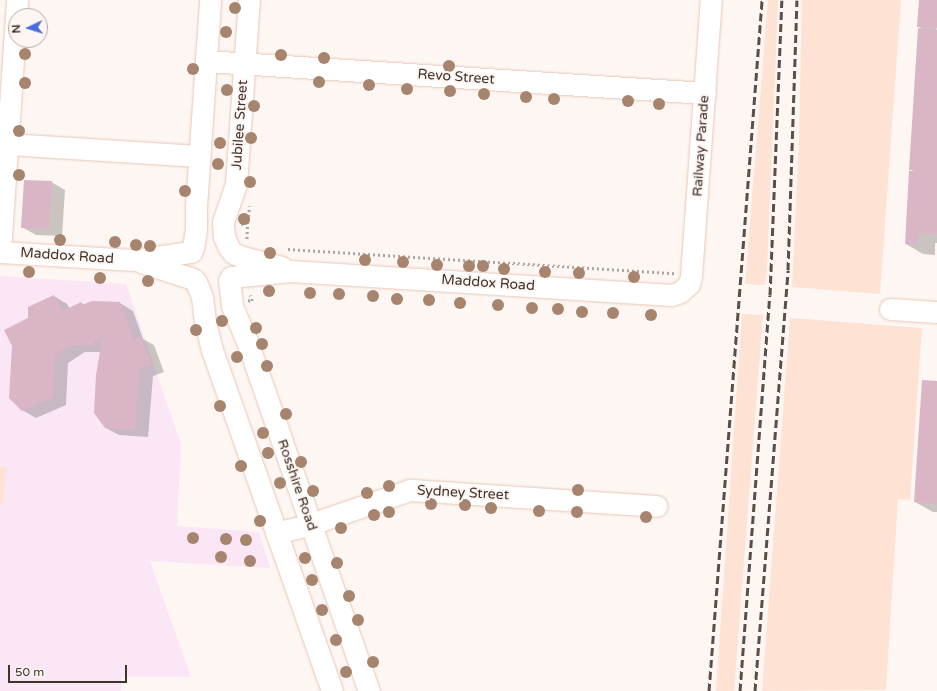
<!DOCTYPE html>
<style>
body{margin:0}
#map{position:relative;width:937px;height:691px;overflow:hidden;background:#fdf6f2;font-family:"Varela Round",sans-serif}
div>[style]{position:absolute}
.education>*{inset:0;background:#fbe6f5}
.green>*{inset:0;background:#fee2d4}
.shadow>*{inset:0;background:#0003}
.building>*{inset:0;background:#d9b5c5}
.path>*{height:2.5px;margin-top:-1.25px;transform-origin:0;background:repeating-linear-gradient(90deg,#afa5a0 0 2px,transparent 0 5px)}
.roads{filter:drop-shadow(0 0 1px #e8c6b5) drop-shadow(0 0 1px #e8c6b5)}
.minor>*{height:21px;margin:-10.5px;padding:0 10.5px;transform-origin:10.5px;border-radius:10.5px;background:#fff}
.rail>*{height:3px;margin-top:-1.5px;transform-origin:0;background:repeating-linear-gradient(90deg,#5b4e47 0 8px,transparent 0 12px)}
.trees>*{width:12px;height:12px;margin:-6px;border-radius:50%;background:#a6846d}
span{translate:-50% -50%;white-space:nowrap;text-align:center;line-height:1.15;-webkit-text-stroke:4px #fdf6f2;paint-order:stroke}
.street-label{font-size:14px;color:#41332c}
.north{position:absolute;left:8px;top:8px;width:40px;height:40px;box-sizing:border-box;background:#fdf6f2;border:1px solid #b2a8a3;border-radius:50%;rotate:266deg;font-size:11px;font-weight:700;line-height:16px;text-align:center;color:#41332c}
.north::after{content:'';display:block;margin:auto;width:14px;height:18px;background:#476cdf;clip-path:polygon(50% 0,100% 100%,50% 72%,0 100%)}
.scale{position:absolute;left:8px;top:665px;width:119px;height:18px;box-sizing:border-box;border:2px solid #41332c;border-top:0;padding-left:5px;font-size:12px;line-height:14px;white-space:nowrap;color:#41332c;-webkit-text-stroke:3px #fdf6f2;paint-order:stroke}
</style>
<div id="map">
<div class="education">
<i style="clip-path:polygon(0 276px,126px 284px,181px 444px,177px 526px,259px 532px,270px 568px,150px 561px,191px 677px,122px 677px,121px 691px,0 691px)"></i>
</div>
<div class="green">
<i style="clip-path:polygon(768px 0,778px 0,767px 270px,765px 285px,745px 284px)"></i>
<i style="clip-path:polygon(802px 0,901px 0,880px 294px,792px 287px,799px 138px)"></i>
<i style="clip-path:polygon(742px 314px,763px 315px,734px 691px,716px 691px)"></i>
<i style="clip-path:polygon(790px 318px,922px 328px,910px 500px,898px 499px,886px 690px,762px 691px)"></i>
<i style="clip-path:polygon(0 466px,6px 467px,3px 505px,0 505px)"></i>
</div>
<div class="shadow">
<i style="clip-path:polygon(920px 0,937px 0,935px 177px,937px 177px,937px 243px,935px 243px,935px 255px,923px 254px,906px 244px,915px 172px,910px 169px,924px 30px,918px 26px)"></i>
<i style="clip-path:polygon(51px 182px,65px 190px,62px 236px,36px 235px,22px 227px)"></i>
<i style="clip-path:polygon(54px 296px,67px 304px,70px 309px,81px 303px,85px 305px,120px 303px,133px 311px,143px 339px,154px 345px,164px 372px,153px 376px,148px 437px,119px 435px,106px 428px,101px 352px,85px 352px,68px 363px,66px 405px,36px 418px,22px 410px,29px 319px)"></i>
<i style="clip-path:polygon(937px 382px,937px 512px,933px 512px,915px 502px)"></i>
</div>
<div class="building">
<i style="clip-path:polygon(919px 0,937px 0,937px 28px,917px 27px)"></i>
<i style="clip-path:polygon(918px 28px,937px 30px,937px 172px,909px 170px)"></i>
<i style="clip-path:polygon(909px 171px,937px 172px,937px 234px,918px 233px,917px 245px,905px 244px)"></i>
<i style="clip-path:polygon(24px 180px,52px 181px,49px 229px,21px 228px)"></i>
<i style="clip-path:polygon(54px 295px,63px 311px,81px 302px,82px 305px,92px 301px,120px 302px,133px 339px,141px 336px,151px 364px,139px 368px,135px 430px,105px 428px,94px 413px,96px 375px,102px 340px,95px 340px,94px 346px,71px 345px,55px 355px,53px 398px,22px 411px,9px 398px,12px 346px,4px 330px,28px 318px,28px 307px)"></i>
<i style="clip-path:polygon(922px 380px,937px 381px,937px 504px,914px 502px)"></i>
</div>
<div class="path">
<i style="left:248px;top:222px;width:16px;rotate:-86deg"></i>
<i style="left:241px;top:224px;width:7px;rotate:-16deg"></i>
<i style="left:248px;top:222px;width:17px;rotate:93deg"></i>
<i style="left:288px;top:249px;width:387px;rotate:3.6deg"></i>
<i style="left:248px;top:300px;width:4px;rotate:14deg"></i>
<i style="left:252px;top:301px;width:6px;rotate:-108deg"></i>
</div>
<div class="roads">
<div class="minor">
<i style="left:206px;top:61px;width:500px;rotate:3.67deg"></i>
<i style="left:7px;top:144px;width:193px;rotate:3.6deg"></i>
<i style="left:193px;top:248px;width:18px;rotate:-81deg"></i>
<i style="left:196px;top:230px;width:23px;rotate:-90deg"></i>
<i style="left:196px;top:207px;width:207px;rotate:-86.1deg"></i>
<i style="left:229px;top:248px;width:12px;rotate:-114deg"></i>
<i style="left:224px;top:237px;width:15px;rotate:-94deg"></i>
<i style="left:223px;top:222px;width:40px;rotate:-71.1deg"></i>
<i style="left:236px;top:184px;width:184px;rotate:-86deg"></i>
<i style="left:0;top:251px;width:252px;rotate:-86.1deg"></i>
<i style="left:0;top:252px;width:134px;rotate:3.4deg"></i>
<i style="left:134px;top:260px;width:58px;rotate:-8deg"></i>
<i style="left:233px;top:253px;width:10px;rotate:24deg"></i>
<i style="left:242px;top:257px;width:41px;rotate:14deg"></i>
<i style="left:141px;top:262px;width:55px;rotate:18.1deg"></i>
<i style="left:231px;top:277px;width:60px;rotate:-5.7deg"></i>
<i style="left:291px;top:271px;width:381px;rotate:3.6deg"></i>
<i style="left:671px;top:295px;width:9px;rotate:-18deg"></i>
<i style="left:680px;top:292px;width:12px;rotate:-42deg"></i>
<i style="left:689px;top:284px;width:8px;rotate:-76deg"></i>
<i style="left:691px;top:276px;width:277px;rotate:-85.9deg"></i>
<i style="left:229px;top:280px;width:26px;rotate:83deg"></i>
<i style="left:232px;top:306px;width:38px;rotate:67deg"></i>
<i style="left:247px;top:341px;width:371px;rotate:70.8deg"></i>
<i style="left:196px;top:282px;width:16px;rotate:68deg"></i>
<i style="left:202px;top:297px;width:25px;rotate:83deg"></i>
<i style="left:205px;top:322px;width:29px;rotate:76deg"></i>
<i style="left:212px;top:350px;width:361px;rotate:70.6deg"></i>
<i style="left:890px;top:309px;width:47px;rotate:3.7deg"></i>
<i style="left:276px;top:533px;width:36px;rotate:-14deg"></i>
<i style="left:311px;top:524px;width:105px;rotate:-19deg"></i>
<i style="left:410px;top:490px;width:247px;rotate:3.7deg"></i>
</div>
</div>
<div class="rail">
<i style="left:709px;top:691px;width:693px;rotate:-85.61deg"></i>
<i style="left:740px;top:691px;width:397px;rotate:-85.7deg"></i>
<i style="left:770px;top:295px;width:295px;rotate:-87.7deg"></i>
<i style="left:755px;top:691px;width:422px;rotate:-85.5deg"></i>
<i style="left:788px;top:270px;width:270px;rotate:-88.1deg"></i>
</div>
<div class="trees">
<i style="left:235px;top:8px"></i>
<i style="left:226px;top:32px"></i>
<i style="left:25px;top:54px"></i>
<i style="left:281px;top:55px"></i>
<i style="left:324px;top:58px"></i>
<i style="left:449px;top:66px"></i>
<i style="left:193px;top:69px"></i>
<i style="left:319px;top:82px"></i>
<i style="left:25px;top:83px"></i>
<i style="left:369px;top:85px"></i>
<i style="left:407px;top:89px"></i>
<i style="left:227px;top:90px"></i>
<i style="left:450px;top:91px"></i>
<i style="left:484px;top:94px"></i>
<i style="left:526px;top:97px"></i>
<i style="left:554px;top:99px"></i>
<i style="left:628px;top:101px"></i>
<i style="left:659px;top:104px"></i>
<i style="left:254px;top:106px"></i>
<i style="left:19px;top:131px"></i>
<i style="left:251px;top:138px"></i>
<i style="left:220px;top:143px"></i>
<i style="left:218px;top:164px"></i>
<i style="left:19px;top:175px"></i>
<i style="left:250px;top:182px"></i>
<i style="left:185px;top:191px"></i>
<i style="left:244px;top:219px"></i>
<i style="left:60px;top:240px"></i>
<i style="left:115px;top:242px"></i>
<i style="left:136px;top:245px"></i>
<i style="left:150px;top:246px"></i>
<i style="left:270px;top:253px"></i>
<i style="left:365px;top:260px"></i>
<i style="left:403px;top:262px"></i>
<i style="left:437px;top:265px"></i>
<i style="left:469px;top:266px"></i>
<i style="left:483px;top:266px"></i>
<i style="left:504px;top:269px"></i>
<i style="left:29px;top:272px"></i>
<i style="left:545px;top:272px"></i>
<i style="left:579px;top:273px"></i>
<i style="left:634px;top:277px"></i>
<i style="left:100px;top:278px"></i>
<i style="left:148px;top:281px"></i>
<i style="left:269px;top:291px"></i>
<i style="left:310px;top:293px"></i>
<i style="left:339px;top:294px"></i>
<i style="left:373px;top:296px"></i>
<i style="left:397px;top:299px"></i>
<i style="left:429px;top:300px"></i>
<i style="left:460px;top:303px"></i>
<i style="left:498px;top:305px"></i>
<i style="left:532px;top:308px"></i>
<i style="left:558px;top:309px"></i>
<i style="left:582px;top:312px"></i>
<i style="left:613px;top:313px"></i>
<i style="left:651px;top:315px"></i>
<i style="left:222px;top:321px"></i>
<i style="left:256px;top:328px"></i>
<i style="left:196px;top:330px"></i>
<i style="left:262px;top:344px"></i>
<i style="left:237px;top:357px"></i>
<i style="left:267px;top:366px"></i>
<i style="left:220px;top:406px"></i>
<i style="left:286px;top:414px"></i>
<i style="left:263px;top:433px"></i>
<i style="left:268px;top:453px"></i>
<i style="left:301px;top:462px"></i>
<i style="left:241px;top:466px"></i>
<i style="left:280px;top:483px"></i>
<i style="left:389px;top:486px"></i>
<i style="left:578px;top:490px"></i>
<i style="left:313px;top:491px"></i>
<i style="left:367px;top:493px"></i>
<i style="left:431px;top:504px"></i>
<i style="left:465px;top:505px"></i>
<i style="left:491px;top:508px"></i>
<i style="left:539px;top:511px"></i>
<i style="left:389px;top:512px"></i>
<i style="left:577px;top:512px"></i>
<i style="left:374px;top:515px"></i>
<i style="left:646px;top:517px"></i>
<i style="left:260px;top:521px"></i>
<i style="left:341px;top:528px"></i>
<i style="left:193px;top:538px"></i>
<i style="left:226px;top:539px"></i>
<i style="left:246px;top:540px"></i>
<i style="left:221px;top:557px"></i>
<i style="left:305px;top:558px"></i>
<i style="left:250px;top:561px"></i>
<i style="left:337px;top:563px"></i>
<i style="left:312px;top:580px"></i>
<i style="left:349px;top:596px"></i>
<i style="left:322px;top:610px"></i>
<i style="left:358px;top:620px"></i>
<i style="left:336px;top:640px"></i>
<i style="left:373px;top:662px"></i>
<i style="left:346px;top:672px"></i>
</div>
<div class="street-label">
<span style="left:456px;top:77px;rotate:4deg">Revo Street</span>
<span style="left:240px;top:125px;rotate:-86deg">Jubilee Street</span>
<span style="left:701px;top:146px;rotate:-86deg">Railway Parade</span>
<span style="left:67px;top:256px;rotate:4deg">Maddox Road</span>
<span style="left:488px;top:283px;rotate:4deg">Maddox Road</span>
<span style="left:297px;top:485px;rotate:71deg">Rosshire Road</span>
<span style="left:463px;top:493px;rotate:3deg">Sydney Street</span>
</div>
<div class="north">N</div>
<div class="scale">50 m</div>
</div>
